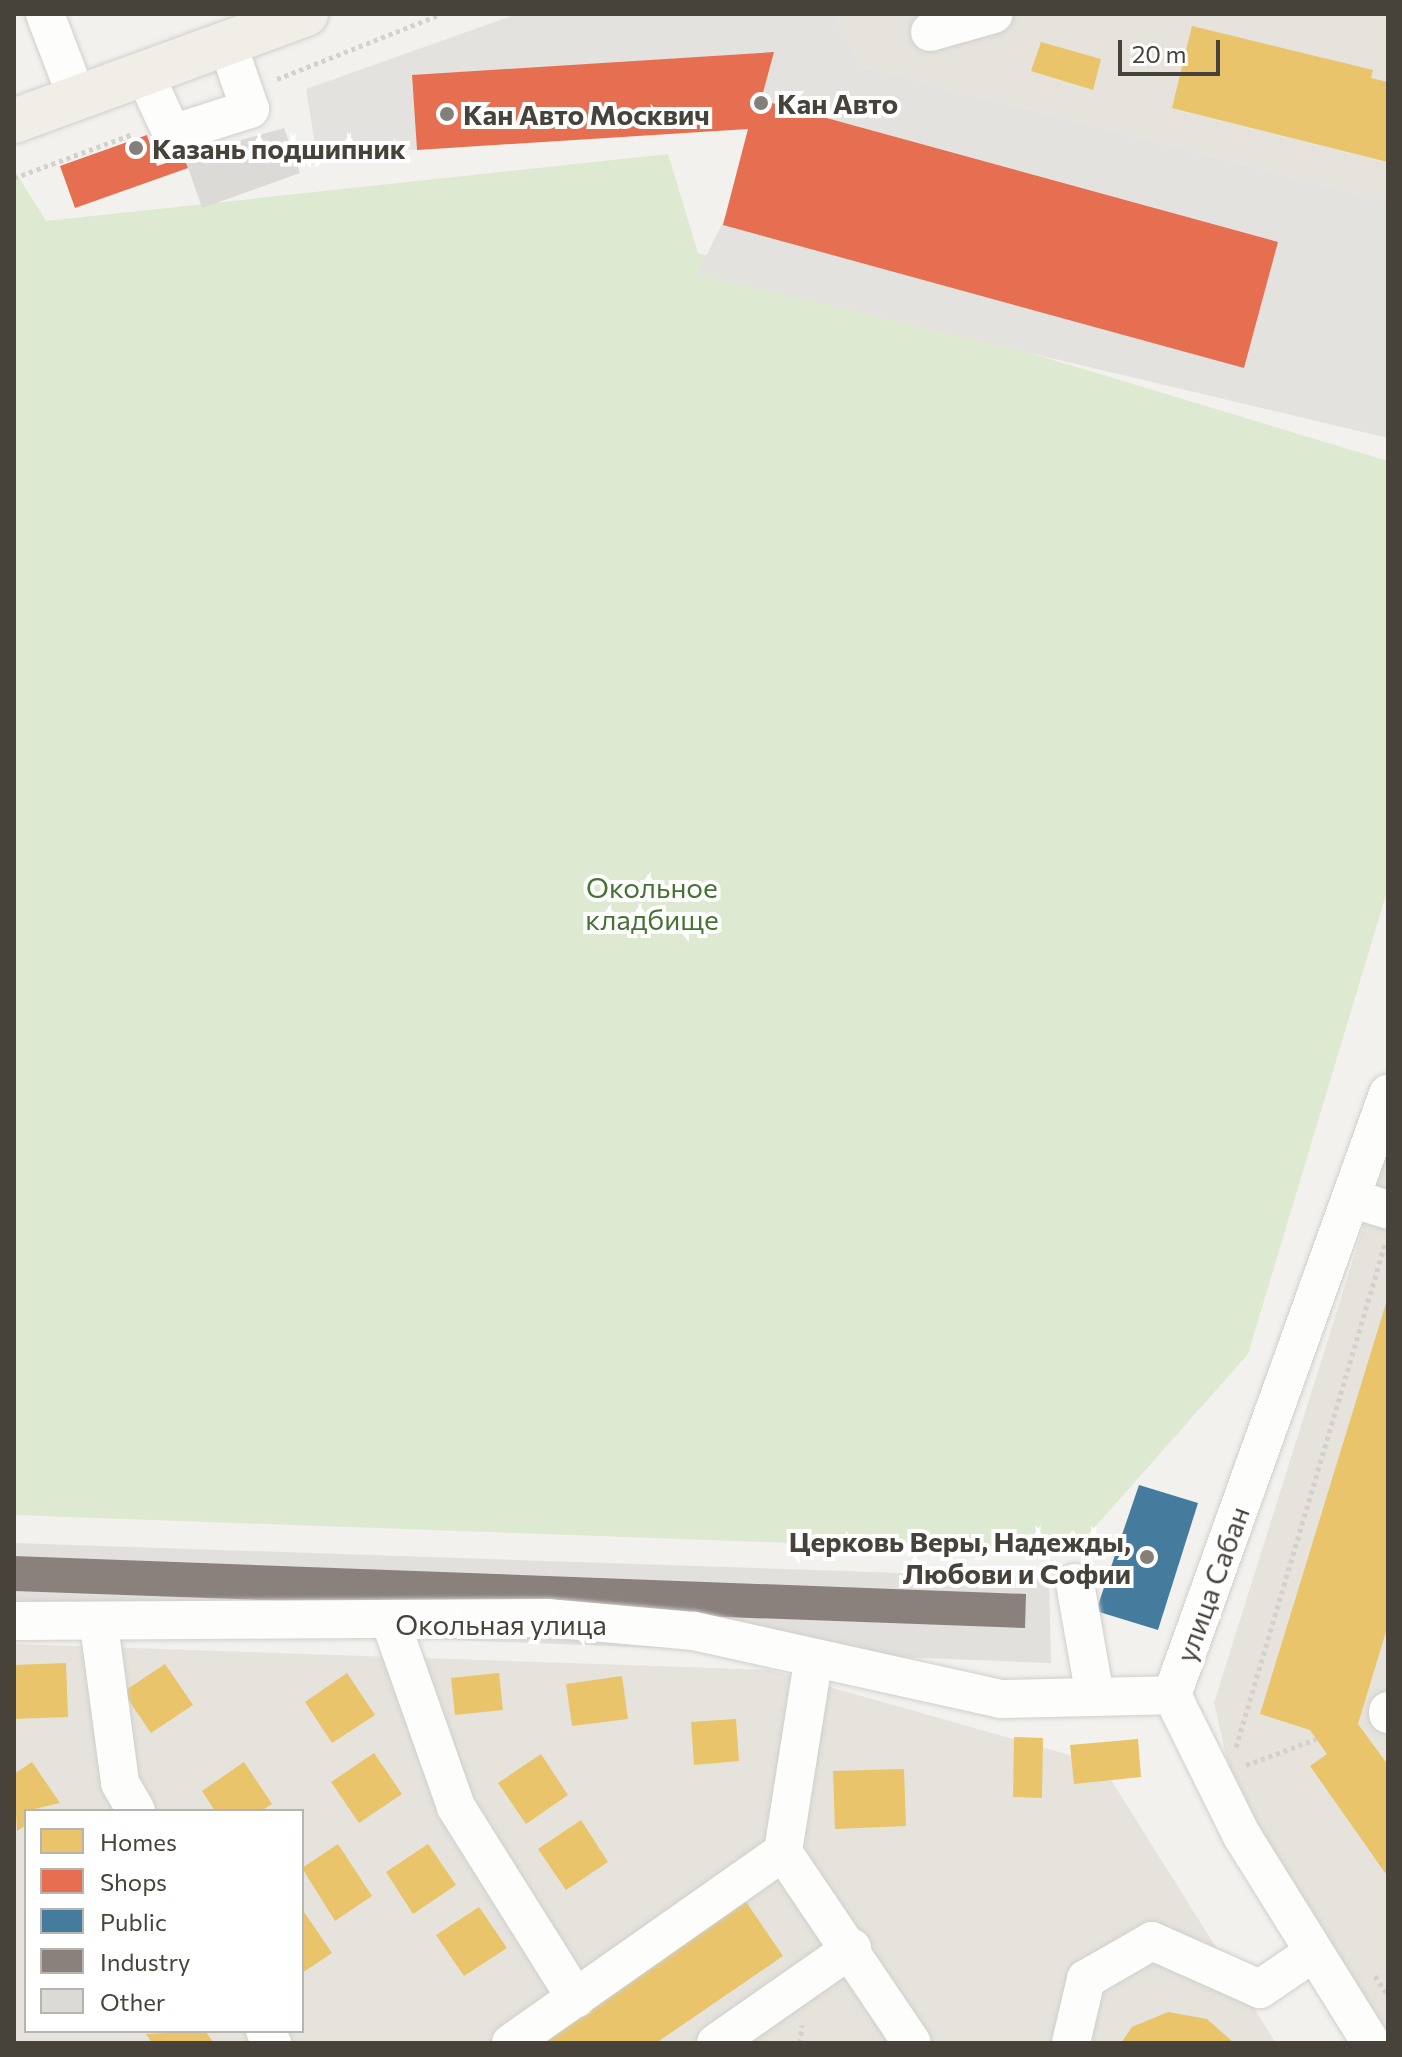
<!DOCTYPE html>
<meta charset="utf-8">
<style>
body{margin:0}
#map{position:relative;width:1402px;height:2057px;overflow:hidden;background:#f2f1ed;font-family:Commissioner,sans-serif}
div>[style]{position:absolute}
.residential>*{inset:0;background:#e5e3dc}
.industrial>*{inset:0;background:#e2e0dc}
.green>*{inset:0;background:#dee9d1}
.parking>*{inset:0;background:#e3e2de}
.homes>*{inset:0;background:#e9c46a}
.shops>*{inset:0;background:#e76f51}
.public>*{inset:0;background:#457b9d}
.industry>*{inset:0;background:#8a817c}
.building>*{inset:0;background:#dbdad6}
.path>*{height:5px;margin-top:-2.5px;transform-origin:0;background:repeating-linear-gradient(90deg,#d2d1cc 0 4px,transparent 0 8px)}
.roads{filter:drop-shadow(0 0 2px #d0cfcb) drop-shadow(0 0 2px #d0cfcb)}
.minor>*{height:38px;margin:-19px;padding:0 19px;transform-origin:19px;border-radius:19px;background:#fdfdfc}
.major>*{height:44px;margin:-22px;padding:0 22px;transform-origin:22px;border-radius:22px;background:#f0eee6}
.dots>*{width:22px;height:22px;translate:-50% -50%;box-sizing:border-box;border:4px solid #fff;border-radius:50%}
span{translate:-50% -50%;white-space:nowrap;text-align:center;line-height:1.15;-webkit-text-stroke:8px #fff;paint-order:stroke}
.poi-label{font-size:28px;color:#47433a;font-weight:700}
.left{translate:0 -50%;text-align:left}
.right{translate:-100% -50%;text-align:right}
.park-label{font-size:28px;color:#467334}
.street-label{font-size:28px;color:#47433a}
.frame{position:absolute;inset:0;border:16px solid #47433a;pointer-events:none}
.legend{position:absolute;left:24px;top:1809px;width:280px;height:224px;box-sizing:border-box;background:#fff;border:2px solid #b5b4b0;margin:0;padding:10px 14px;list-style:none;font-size:24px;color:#47433a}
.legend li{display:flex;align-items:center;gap:16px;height:40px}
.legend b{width:40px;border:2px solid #b5b4b0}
.scale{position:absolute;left:1118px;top:40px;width:102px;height:36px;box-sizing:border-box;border:4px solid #47433a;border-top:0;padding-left:10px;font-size:24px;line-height:28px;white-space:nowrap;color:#47433a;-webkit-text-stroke:6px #fff;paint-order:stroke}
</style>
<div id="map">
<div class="residential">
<i style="clip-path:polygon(833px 14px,1388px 14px,1388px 201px,863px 67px)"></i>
<i style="clip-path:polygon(1388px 1148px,1388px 2033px,1234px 1790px,1214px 1703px)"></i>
<i style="clip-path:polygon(evenodd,14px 1644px,770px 1670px,1101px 1764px,1276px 2043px,14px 2043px,14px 1644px,26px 1811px,302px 1811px,302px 2031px,26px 2031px,26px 1811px)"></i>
</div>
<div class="industrial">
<i style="clip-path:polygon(14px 1543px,1049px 1578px,1051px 1663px,14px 1623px)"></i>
</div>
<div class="green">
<i style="clip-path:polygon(668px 154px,698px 253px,1388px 461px,1388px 888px,1248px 1354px,1072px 1553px,14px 1515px,14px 170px,46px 221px)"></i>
</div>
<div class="parking">
<i style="clip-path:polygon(517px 14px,833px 14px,863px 67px,1388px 201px,1388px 438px,697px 274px,725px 218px,1244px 368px,1278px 242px,761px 100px,774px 52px,412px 76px,417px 150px,315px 144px,306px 89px)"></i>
</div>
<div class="homes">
<i style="clip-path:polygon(1192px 26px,1373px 70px,1371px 78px,1388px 82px,1388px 162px,1172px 108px)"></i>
<i style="clip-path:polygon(1041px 42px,1101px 59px,1093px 90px,1031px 71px)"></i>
<i style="clip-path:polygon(1387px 1300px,1388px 1625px,1358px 1724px,1388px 1765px,1388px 1877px,1310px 1766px,1327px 1754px,1310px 1730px,1260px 1714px)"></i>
<i style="clip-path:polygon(66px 1663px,68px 1717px,14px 1719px,14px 1665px)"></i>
<i style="clip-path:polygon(165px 1664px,193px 1705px,151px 1733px,123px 1692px)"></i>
<i style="clip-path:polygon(347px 1673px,375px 1715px,332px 1743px,305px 1702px)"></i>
<i style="clip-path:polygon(499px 1673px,503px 1710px,455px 1715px,451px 1678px)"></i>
<i style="clip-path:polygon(622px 1676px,628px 1719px,572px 1726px,566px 1684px)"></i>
<i style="clip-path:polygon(736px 1719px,739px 1761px,694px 1765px,691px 1722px)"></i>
<i style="clip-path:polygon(1014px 1737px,1043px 1738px,1042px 1798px,1013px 1797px)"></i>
<i style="clip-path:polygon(1138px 1739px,1141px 1777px,1074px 1784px,1070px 1745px)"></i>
<i style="clip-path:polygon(374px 1753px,402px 1794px,359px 1823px,331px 1782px)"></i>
<i style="clip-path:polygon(541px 1754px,568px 1795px,526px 1824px,498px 1783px)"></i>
<i style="clip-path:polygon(32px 1762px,60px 1803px,26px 1811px,26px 1825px,17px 1831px,14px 1774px)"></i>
<i style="clip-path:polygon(244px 1762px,272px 1804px,261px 1811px,215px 1811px,202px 1791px)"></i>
<i style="clip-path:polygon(904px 1769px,906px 1826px,835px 1829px,833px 1771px)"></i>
<i style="clip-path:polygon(581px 1820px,608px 1862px,566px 1890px,538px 1849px)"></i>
<i style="clip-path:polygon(338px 1844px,372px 1896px,335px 1921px,302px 1868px)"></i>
<i style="clip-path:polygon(428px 1844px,456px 1885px,413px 1914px,386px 1872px)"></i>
<i style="clip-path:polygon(746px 1902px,783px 1956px,656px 2043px,541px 2043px)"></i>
<i style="clip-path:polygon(479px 1907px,507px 1948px,464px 1976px,436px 1935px)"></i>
<i style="clip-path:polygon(304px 1912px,332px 1953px,302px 1973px,302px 1914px)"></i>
<i style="clip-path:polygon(1168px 2012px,1207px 2019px,1234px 2043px,1121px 2043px,1132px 2027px)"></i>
<i style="clip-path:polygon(205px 2031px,214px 2043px,152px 2043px,146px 2034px)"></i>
</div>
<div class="shops">
<i style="clip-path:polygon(774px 52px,761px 100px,1278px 242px,1244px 368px,723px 225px,748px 129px,417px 150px,412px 75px)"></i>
<i style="clip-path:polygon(147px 135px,157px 166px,184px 157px,188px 168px,75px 208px,60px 166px)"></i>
</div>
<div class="public">
<i style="clip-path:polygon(1139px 1485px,1198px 1503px,1158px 1630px,1096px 1611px)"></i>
</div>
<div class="industry">
<i style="clip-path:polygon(14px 1556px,1026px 1594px,1025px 1628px,14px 1591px)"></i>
</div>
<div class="building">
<i style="clip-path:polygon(284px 128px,300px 173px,202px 208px,184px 156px)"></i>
</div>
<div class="path">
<i style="left:277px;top:79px;width:176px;rotate:-21.6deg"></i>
<i style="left:14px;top:178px;width:127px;rotate:-20.3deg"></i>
<i style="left:1236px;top:1747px;width:525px;rotate:-73.5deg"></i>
<i style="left:1246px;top:1765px;width:75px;rotate:-20.4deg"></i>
<i style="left:1375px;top:1976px;width:23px;rotate:56deg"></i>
<i style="left:800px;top:2043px;width:18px;rotate:-84deg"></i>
</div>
<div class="roads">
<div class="minor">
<i style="left:45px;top:14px;width:90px;rotate:69.1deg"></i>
<i style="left:930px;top:32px;width:66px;rotate:-15.7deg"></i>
<i style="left:144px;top:73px;width:67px;rotate:65.3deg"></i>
<i style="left:172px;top:134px;width:82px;rotate:-17.8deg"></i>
<i style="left:250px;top:109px;width:70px;rotate:-109.2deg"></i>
<i style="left:1353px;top:1199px;width:37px;rotate:17deg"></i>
<i style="left:1075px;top:1583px;width:115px;rotate:80deg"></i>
<i style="left:14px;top:1621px;width:533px;rotate:-0.32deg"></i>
<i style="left:547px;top:1618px;width:148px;rotate:5.1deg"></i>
<i style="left:694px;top:1631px;width:314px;rotate:12.5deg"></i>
<i style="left:1001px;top:1699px;width:171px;rotate:-1.3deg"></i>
<i style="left:391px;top:1623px;width:195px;rotate:70.5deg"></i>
<i style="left:456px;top:1807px;width:226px;rotate:57.9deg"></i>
<i style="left:99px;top:1625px;width:159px;rotate:82.4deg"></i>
<i style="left:120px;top:1783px;width:32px;rotate:60deg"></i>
<i style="left:813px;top:1662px;width:192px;rotate:99deg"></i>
<i style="left:783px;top:1852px;width:230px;rotate:56deg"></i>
<i style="left:1388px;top:1711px;width:3px;rotate:90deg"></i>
<i style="left:265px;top:2031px;width:14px;rotate:60deg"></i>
<i style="left:511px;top:2043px;width:332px;rotate:-35.1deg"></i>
<i style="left:716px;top:2043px;width:166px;rotate:-34.9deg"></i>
<i style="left:1071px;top:2043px;width:66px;rotate:-76.8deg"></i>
<i style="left:1086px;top:1979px;width:76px;rotate:-29.9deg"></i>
<i style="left:1152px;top:1941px;width:118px;rotate:24deg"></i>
<i style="left:1260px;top:1989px;width:65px;rotate:-34.4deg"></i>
<i style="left:1371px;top:2043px;width:244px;rotate:-121.9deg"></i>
<i style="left:1242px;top:1836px;width:157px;rotate:-116.4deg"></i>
<i style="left:1172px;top:1695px;width:639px;rotate:-70.23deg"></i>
</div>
<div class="major">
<i style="left:14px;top:121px;width:311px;rotate:-20.1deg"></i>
</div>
</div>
<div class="dots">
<i style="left:761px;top:103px;background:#838079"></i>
<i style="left:447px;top:114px;background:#838079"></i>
<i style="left:136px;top:148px;background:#838079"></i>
<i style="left:1147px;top:1557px;background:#838079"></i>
</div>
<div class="poi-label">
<span class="left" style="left:777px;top:103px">Кан Авто</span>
<span class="left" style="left:463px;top:114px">Кан Авто Москвич</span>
<span class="left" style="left:152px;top:148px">Казань подшипник</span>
<span class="right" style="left:1131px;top:1557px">Церковь Веры, Надежды,<br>Любови и Софии</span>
</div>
<div class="park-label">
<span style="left:652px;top:903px">Окольное<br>кладбище</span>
</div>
<div class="street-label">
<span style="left:1212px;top:1584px;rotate:-70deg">улица Сабан</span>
<span style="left:501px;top:1624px">Окольная улица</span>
</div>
<div class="frame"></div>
<ul class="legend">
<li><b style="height:22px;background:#e9c46a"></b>Homes</li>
<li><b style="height:22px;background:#e76f51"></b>Shops</li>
<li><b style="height:22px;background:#457b9d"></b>Public</li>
<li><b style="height:22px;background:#8a817c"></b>Industry</li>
<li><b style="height:22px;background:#dbdad6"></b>Other</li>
</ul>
<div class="scale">20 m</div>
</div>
